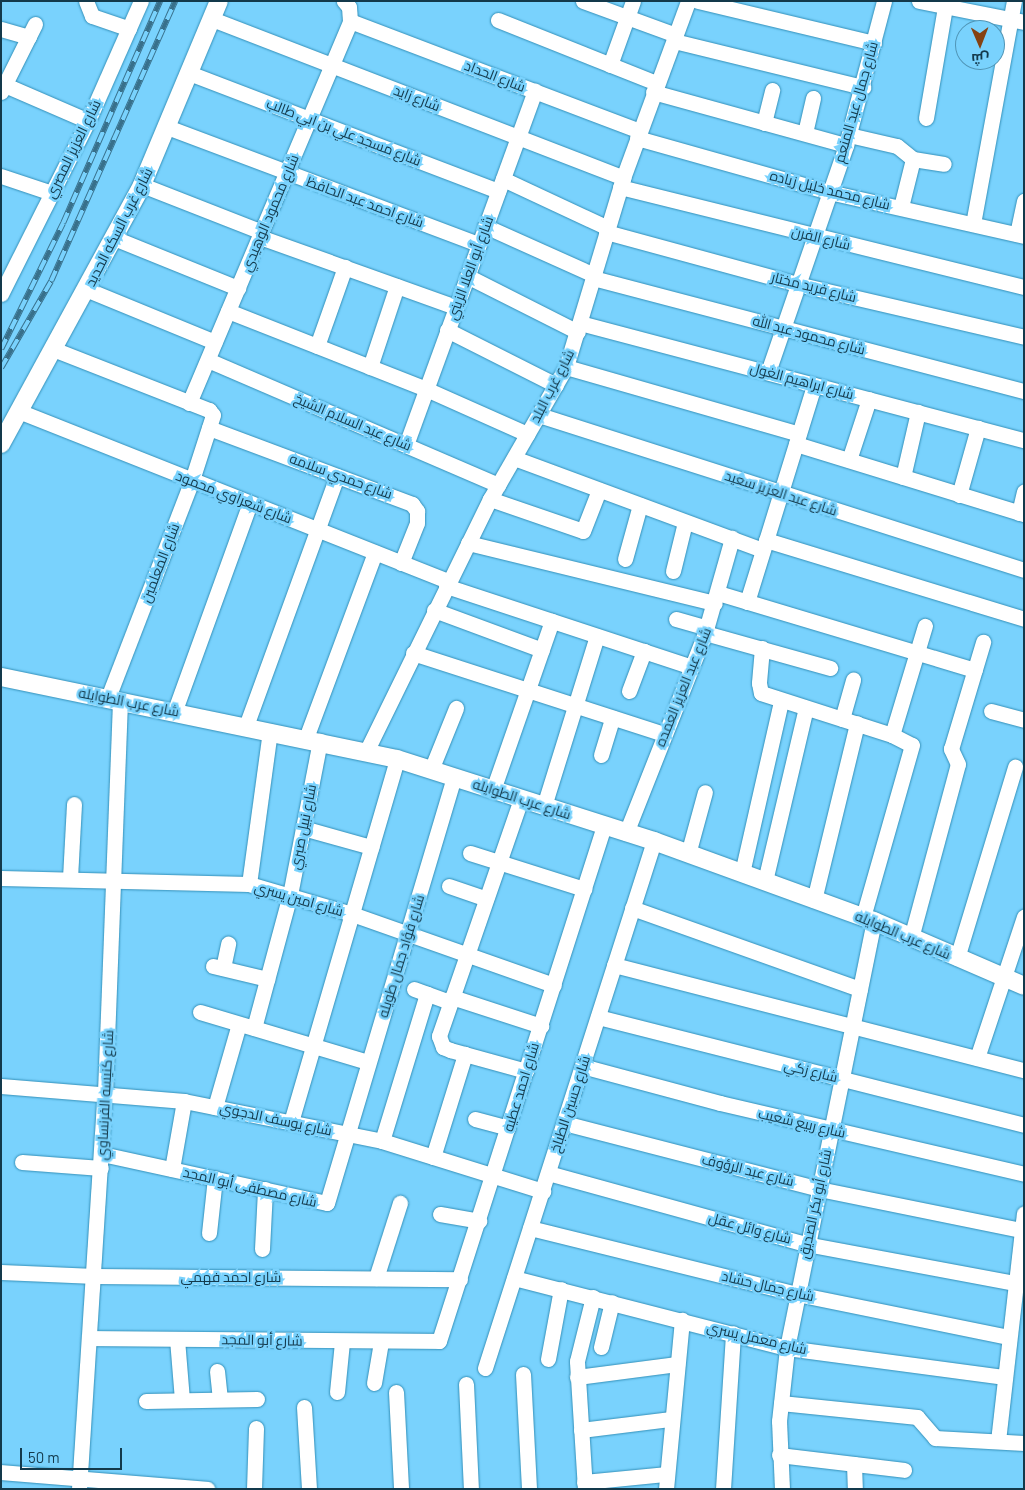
<!DOCTYPE html>
<meta charset="utf-8">
<style>
body{margin:0}
#map{position:relative;width:1025px;height:1490px;overflow:hidden;background:#79d2fd;font-family:Barlow,Cairo,sans-serif}
div>[style]{position:absolute}
.roads{filter:drop-shadow(0 0 1px #3490b9) drop-shadow(0 0 1px #3490b9)}
.minor>*{height:15px;margin:-7.5px;padding:0 7.5px;transform-origin:7.5px;border-radius:7.5px;background:#fff}
.tertiary>*{height:18px;margin:-9px;padding:0 9px;transform-origin:9px;border-radius:9px;background:#fff}
.rail>*{height:5.5px;margin-top:-2.75px;transform-origin:0;background:repeating-linear-gradient(90deg,#79d2fd 0 11px,#38708b 0 22px);box-sizing:border-box;border-block:1px solid #38708b}
span{translate:-50% -50%;white-space:nowrap;text-align:center;line-height:1.15;-webkit-text-stroke:5px #79d2fd;paint-order:stroke}
.street-label{font-size:14px;color:#13394b}
.frame{position:absolute;inset:0;border:2px solid #13394b;pointer-events:none}
.north{position:absolute;left:955px;top:20px;width:50px;height:50px;box-sizing:border-box;background:#79d2fd;border:1px solid #5095b6;border-radius:50%;rotate:179deg;font-size:14px;font-weight:700;line-height:20px;text-align:center;color:#13394b}
.north::after{content:'';display:block;margin:auto;width:18px;height:22px;background:#854212;clip-path:polygon(50% 0,100% 100%,50% 72%,0 100%)}
.scale{position:absolute;left:20px;top:1448px;width:102px;height:22px;box-sizing:border-box;border:2px solid #13394b;border-top:0;padding-left:6px;font-size:15px;line-height:18px;white-space:nowrap;color:#13394b;-webkit-text-stroke:4px #79d2fd;paint-order:stroke}
</style>
<div id="map">
<div class="roads">
<div class="minor">
<i style="left:86px;top:1px;width:16px;rotate:68deg"></i>
<i style="left:92px;top:16px;width:39px;rotate:19deg"></i>
<i style="left:583px;top:1px;width:99px;rotate:20.1deg"></i>
<i style="left:698px;top:1px;width:181px;rotate:13.4deg"></i>
<i style="left:919px;top:1px;width:107px;rotate:11.3deg"></i>
<i style="left:212px;top:19px;width:441px;rotate:21.1deg"></i>
<i style="left:498px;top:20px;width:170px;rotate:21.7deg"></i>
<i style="left:350px;top:21px;width:310px;rotate:20.8deg"></i>
<i style="left:1px;top:29px;width:29px;rotate:16deg"></i>
<i style="left:674px;top:41px;width:195px;rotate:13.7deg"></i>
<i style="left:610px;top:65px;width:68px;rotate:-70.2deg"></i>
<i style="left:189px;top:73px;width:331px;rotate:20.9deg"></i>
<i style="left:5px;top:85px;width:90px;rotate:23.4deg"></i>
<i style="left:1px;top:92px;width:76px;rotate:-63.4deg"></i>
<i style="left:653px;top:92px;width:200px;rotate:15.4deg"></i>
<i style="left:926px;top:118px;width:119px;rotate:-80.3deg"></i>
<i style="left:764px;top:123px;width:34px;rotate:-76deg"></i>
<i style="left:167px;top:127px;width:333px;rotate:20.6deg"></i>
<i style="left:805px;top:133px;width:36px;rotate:-77deg"></i>
<i style="left:849px;top:135px;width:49px;rotate:12.9deg"></i>
<i style="left:897px;top:146px;width:21px;rotate:39deg"></i>
<i style="left:913px;top:159px;width:31px;rotate:9deg"></i>
<i style="left:637px;top:138px;width:199px;rotate:15.7deg"></i>
<i style="left:829px;top:192px;width:200px;rotate:12.7deg"></i>
<i style="left:1px;top:176px;width:54px;rotate:18.4deg"></i>
<i style="left:503px;top:179px;width:116px;rotate:25deg"></i>
<i style="left:142px;top:185px;width:129px;rotate:21.4deg"></i>
<i style="left:620px;top:187px;width:416px;rotate:13.9deg"></i>
<i style="left:901px;top:207px;width:49px;rotate:-76deg"></i>
<i style="left:973px;top:224px;width:227px;rotate:-79.6deg"></i>
<i style="left:485px;top:226px;width:120px;rotate:24.2deg"></i>
<i style="left:606px;top:232px;width:198px;rotate:15.2deg"></i>
<i style="left:797px;top:284px;width:233px;rotate:13.1deg"></i>
<i style="left:1017px;top:234px;width:34px;rotate:-78deg"></i>
<i style="left:260px;top:237px;width:208px;rotate:19.7deg"></i>
<i style="left:114px;top:238px;width:134px;rotate:22deg"></i>
<i style="left:467px;top:276px;width:124px;rotate:26.8deg"></i>
<i style="left:593px;top:278px;width:446px;rotate:14.7deg"></i>
<i style="left:88px;top:290px;width:137px;rotate:22.3deg"></i>
<i style="left:1px;top:294px;width:194px;rotate:-63.3deg"></i>
<i style="left:88px;top:121px;width:131px;rotate:-66.2deg"></i>
<i style="left:228px;top:311px;width:213px;rotate:21.5deg"></i>
<i style="left:426px;top:389px;width:111px;rotate:24deg"></i>
<i style="left:580px;top:323px;width:459px;rotate:14.8deg"></i>
<i style="left:447px;top:330px;width:122px;rotate:26.8deg"></i>
<i style="left:317px;top:346px;width:84px;rotate:-70.5deg"></i>
<i style="left:53px;top:349px;width:168px;rotate:21.4deg"></i>
<i style="left:209px;top:410px;width:6px;rotate:51deg"></i>
<i style="left:213px;top:415px;width:68px;rotate:107.9deg"></i>
<i style="left:192px;top:480px;width:234px;rotate:111.1deg"></i>
<i style="left:208px;top:360px;width:316px;rotate:23.3deg"></i>
<i style="left:370px;top:367px;width:85px;rotate:-71.6deg"></i>
<i style="left:566px;top:367px;width:242px;rotate:16deg"></i>
<i style="left:768px;top:372px;width:240px;rotate:-71deg"></i>
<i style="left:846px;top:145px;width:149px;rotate:-75.2deg"></i>
<i style="left:189px;top:403px;width:415px;rotate:-67.1deg"></i>
<i style="left:350px;top:21px;width:14px;rotate:-94deg"></i>
<i style="left:349px;top:7px;width:8px;rotate:-130deg"></i>
<i style="left:21px;top:412px;width:459px;rotate:21.6deg"></i>
<i style="left:539px;top:415px;width:509px;rotate:17.72deg"></i>
<i style="left:209px;top:428px;width:217px;rotate:20.5deg"></i>
<i style="left:412px;top:504px;width:9px;rotate:54deg"></i>
<i style="left:417px;top:511px;width:12px;rotate:90deg"></i>
<i style="left:417px;top:523px;width:43px;rotate:111.8deg"></i>
<i style="left:796px;top:444px;width:239px;rotate:17.1deg"></i>
<i style="left:406px;top:445px;width:377px;rotate:-70deg"></i>
<i style="left:514px;top:458px;width:265px;rotate:20.3deg"></i>
<i style="left:849px;top:460px;width:64px;rotate:-71.8deg"></i>
<i style="left:903px;top:477px;width:67px;rotate:-77deg"></i>
<i style="left:959px;top:495px;width:70px;rotate:-74.2deg"></i>
<i style="left:490px;top:499px;width:98px;rotate:19deg"></i>
<i style="left:583px;top:531px;width:44px;rotate:-68.7deg"></i>
<i style="left:1019px;top:513px;width:22px;rotate:-77deg"></i>
<i style="left:766px;top:540px;width:270px;rotate:17deg"></i>
<i style="left:468px;top:543px;width:254px;rotate:13.7deg"></i>
<i style="left:625px;top:559px;width:56px;rotate:-74.5deg"></i>
<i style="left:673px;top:571px;width:50px;rotate:-76.2deg"></i>
<i style="left:446px;top:586px;width:257px;rotate:18.2deg"></i>
<i style="left:718px;top:593px;width:268px;rotate:16.7deg"></i>
<i style="left:747px;top:602px;width:227px;rotate:-72.8deg"></i>
<i style="left:434px;top:610px;width:115px;rotate:20.3deg"></i>
<i style="left:676px;top:619px;width:32px;rotate:16deg"></i>
<i style="left:705px;top:633px;width:130px;rotate:15.6deg"></i>
<i style="left:762px;top:648px;width:35px;rotate:95deg"></i>
<i style="left:759px;top:683px;width:10px;rotate:79deg"></i>
<i style="left:761px;top:693px;width:138px;rotate:17.8deg"></i>
<i style="left:892px;top:735px;width:22px;rotate:27deg"></i>
<i style="left:912px;top:745px;width:179px;rotate:105.9deg"></i>
<i style="left:413px;top:653px;width:264px;rotate:17.9deg"></i>
<i style="left:629px;top:691px;width:43px;rotate:-69.4deg"></i>
<i style="left:175px;top:710px;width:220px;rotate:-70.1deg"></i>
<i style="left:991px;top:711px;width:34px;rotate:15deg"></i>
<i style="left:842px;top:719px;width:41px;rotate:-74.2deg"></i>
<i style="left:246px;top:726px;width:266px;rotate:-70deg"></i>
<i style="left:892px;top:735px;width:114px;rotate:-73.2deg"></i>
<i style="left:306px;top:738px;width:198px;rotate:-69.6deg"></i>
<i style="left:367px;top:750px;width:280px;rotate:-63.9deg"></i>
<i style="left:490px;top:499px;width:152px;rotate:-60.1deg"></i>
<i style="left:566px;top:367px;width:197px;rotate:-73.2deg"></i>
<i style="left:623px;top:178px;width:189px;rotate:-69.8deg"></i>
<i style="left:601px;top:755px;width:39px;rotate:-73deg"></i>
<i style="left:431px;top:770px;width:67px;rotate:-68deg"></i>
<i style="left:493px;top:790px;width:179px;rotate:-70.8deg"></i>
<i style="left:521px;top:799px;width:251px;rotate:109.1deg"></i>
<i style="left:439px;top:1036px;width:12px;rotate:70deg"></i>
<i style="left:443px;top:1047px;width:8px;rotate:23deg"></i>
<i style="left:450px;top:1050px;width:79px;rotate:15.4deg"></i>
<i style="left:544px;top:806px;width:178px;rotate:-72.7deg"></i>
<i style="left:303px;top:828px;width:71px;rotate:15.6deg"></i>
<i style="left:626px;top:833px;width:215px;rotate:-68.4deg"></i>
<i style="left:705px;top:633px;width:99px;rotate:-74.1deg"></i>
<i style="left:470px;top:853px;width:120px;rotate:17.5deg"></i>
<i style="left:688px;top:854px;width:64px;rotate:-74.7deg"></i>
<i style="left:742px;top:873px;width:176px;rotate:-77.2deg"></i>
<i style="left:1px;top:878px;width:248px;rotate:1.4deg"></i>
<i style="left:249px;top:884px;width:107px;rotate:16.2deg"></i>
<i style="left:352px;top:914px;width:214px;rotate:19.4deg"></i>
<i style="left:70px;top:878px;width:74px;rotate:-86.9deg"></i>
<i style="left:765px;top:881px;width:178px;rotate:-76.7deg"></i>
<i style="left:249px;top:884px;width:154px;rotate:-82.2deg"></i>
<i style="left:449px;top:886px;width:39px;rotate:19deg"></i>
<i style="left:814px;top:900px;width:182px;rotate:-76.3deg"></i>
<i style="left:632px;top:908px;width:242px;rotate:19.6deg"></i>
<i style="left:911px;top:938px;width:180px;rotate:-74.9deg"></i>
<i style="left:958px;top:764px;width:17px;rotate:-115deg"></i>
<i style="left:951px;top:749px;width:112px;rotate:-73.3deg"></i>
<i style="left:957px;top:958px;width:200px;rotate:-73.1deg"></i>
<i style="left:614px;top:965px;width:423px;rotate:14.4deg"></i>
<i style="left:213px;top:966px;width:56px;rotate:13.5deg"></i>
<i style="left:223px;top:968px;width:25px;rotate:-78deg"></i>
<i style="left:414px;top:989px;width:38px;rotate:20deg"></i>
<i style="left:452px;top:997px;width:94px;rotate:18deg"></i>
<i style="left:200px;top:1012px;width:175px;rotate:16.6deg"></i>
<i style="left:598px;top:1017px;width:439px;rotate:14.2deg"></i>
<i style="left:254px;top:1028px;width:138px;rotate:-74.9deg"></i>
<i style="left:290px;top:895px;width:157px;rotate:-79deg"></i>
<i style="left:977px;top:1058px;width:149px;rotate:-71.6deg"></i>
<i style="left:582px;top:1066px;width:143px;rotate:15deg"></i>
<i style="left:720px;top:1103px;width:312px;rotate:13.1deg"></i>
<i style="left:1px;top:1086px;width:184px;rotate:4.7deg"></i>
<i style="left:184px;top:1101px;width:202px;rotate:11.4deg"></i>
<i style="left:382px;top:1141px;width:169px;rotate:17.3deg"></i>
<i style="left:215px;top:1107px;width:86px;rotate:-73.9deg"></i>
<i style="left:475px;top:1119px;width:34px;rotate:15deg"></i>
<i style="left:291px;top:1122px;width:378px;rotate:-73.7deg"></i>
<i style="left:564px;top:1123px;width:263px;rotate:14.5deg"></i>
<i style="left:819px;top:1189px;width:206px;rotate:11.5deg"></i>
<i style="left:382px;top:1141px;width:154px;rotate:-73deg"></i>
<i style="left:102px;top:1154px;width:230px;rotate:12.3deg"></i>
<i style="left:327px;top:1203px;width:445px;rotate:-73.4deg"></i>
<i style="left:433px;top:1157px;width:108px;rotate:-72.7deg"></i>
<i style="left:22px;top:1162px;width:79px;rotate:4.3deg"></i>
<i style="left:172px;top:1169px;width:69px;rotate:-80deg"></i>
<i style="left:548px;top:1173px;width:268px;rotate:15.4deg"></i>
<i style="left:806px;top:1244px;width:213px;rotate:10.6deg"></i>
<i style="left:440px;top:1214px;width:40px;rotate:10deg"></i>
<i style="left:530px;top:1228px;width:275px;rotate:13.9deg"></i>
<i style="left:797px;top:1294px;width:215px;rotate:11.5deg"></i>
<i style="left:209px;top:1233px;width:55px;rotate:-83.8deg"></i>
<i style="left:262px;top:1249px;width:60px;rotate:-87.1deg"></i>
<i style="left:1px;top:1272px;width:94px;rotate:2.4deg"></i>
<i style="left:95px;top:1276px;width:365px;rotate:0.5deg"></i>
<i style="left:376px;top:1278px;width:79px;rotate:-72.3deg"></i>
<i style="left:514px;top:1278px;width:282px;rotate:14.4deg"></i>
<i style="left:787px;top:1348px;width:220px;rotate:7.6deg"></i>
<i style="left:90px;top:1338px;width:349px;rotate:0.5deg"></i>
<i style="left:439px;top:1341px;width:541px;rotate:-72.24deg"></i>
<i style="left:177px;top:1339px;width:61px;rotate:85.3deg"></i>
<i style="left:601px;top:1347px;width:46px;rotate:-76.3deg"></i>
<i style="left:548px;top:1359px;width:71px;rotate:-79.5deg"></i>
<i style="left:485px;top:1368px;width:553px;rotate:-72.22deg"></i>
<i style="left:217px;top:1371px;width:28px;rotate:84deg"></i>
<i style="left:523px;top:1374px;width:115px;rotate:87deg"></i>
<i style="left:577px;top:1377px;width:101px;rotate:-7.4deg"></i>
<i style="left:374px;top:1383px;width:42px;rotate:-80.3deg"></i>
<i style="left:466px;top:1384px;width:105px;rotate:87.3deg"></i>
<i style="left:337px;top:1392px;width:50px;rotate:-84.3deg"></i>
<i style="left:396px;top:1392px;width:97px;rotate:87deg"></i>
<i style="left:146px;top:1401px;width:111px;rotate:-1deg"></i>
<i style="left:781px;top:1403px;width:137px;rotate:5.9deg"></i>
<i style="left:917px;top:1417px;width:28px;rotate:49deg"></i>
<i style="left:935px;top:1438px;width:89px;rotate:3.2deg"></i>
<i style="left:304px;top:1407px;width:82px;rotate:86.5deg"></i>
<i style="left:581px;top:1430px;width:91px;rotate:-7deg"></i>
<i style="left:998px;top:1441px;width:229px;rotate:-83.5deg"></i>
<i style="left:779px;top:1455px;width:126px;rotate:6.8deg"></i>
<i style="left:854px;top:1464px;width:25px;rotate:88deg"></i>
<i style="left:1px;top:1472px;width:207px;rotate:4.7deg"></i>
<i style="left:584px;top:1482px;width:81px;rotate:-5.6deg"></i>
<i style="left:79px;top:1489px;width:398px;rotate:-86.3deg"></i>
<i style="left:105px;top:1092px;width:391px;rotate:-87.8deg"></i>
<i style="left:254px;top:1489px;width:61px;rotate:-88.1deg"></i>
<i style="left:585px;top:1489px;width:128px;rotate:-93.6deg"></i>
<i style="left:577px;top:1361px;width:66px;rotate:-76deg"></i>
<i style="left:666px;top:1489px;width:170px;rotate:-84.6deg"></i>
<i style="left:723px;top:1489px;width:156px;rotate:-86.3deg"></i>
<i style="left:782px;top:1489px;width:68px;rotate:-92.5deg"></i>
<i style="left:779px;top:1421px;width:73px;rotate:-83.7deg"></i>
<i style="left:787px;top:1348px;width:436px;rotate:-78.5deg"></i>
</div>
<div class="tertiary">
<i style="left:1px;top:444px;width:295px;rotate:-61.4deg"></i>
<i style="left:142px;top:185px;width:199px;rotate:-67.3deg"></i>
<i style="left:1px;top:677px;width:404px;rotate:11.7deg"></i>
<i style="left:397px;top:759px;width:270px;rotate:17.7deg"></i>
<i style="left:654px;top:841px;width:234px;rotate:20deg"></i>
<i style="left:874px;top:921px;width:163px;rotate:23.4deg"></i>
</div>
</div>
<div class="rail">
<i style="left:1px;top:349px;width:140px;rotate:-63.8deg"></i>
<i style="left:63px;top:223px;width:242px;rotate:-66.4deg"></i>
<i style="left:1px;top:368px;width:100px;rotate:-60.1deg"></i>
<i style="left:51px;top:281px;width:306px;rotate:-66.1deg"></i>
</div>
<div class="street-label">
<span style="left:495px;top:76px;rotate:21deg">شارع الحداد</span>
<span style="left:417px;top:98px;rotate:21deg">شارع زايد</span>
<span style="left:856px;top:102px;rotate:-74deg">شارع جمال عبد المنعم</span>
<span style="left:344px;top:132px;rotate:21deg">شارع مسجد علي بن ابي طالب</span>
<span style="left:73px;top:149px;rotate:-64deg">شارع العزيز المصري</span>
<span style="left:830px;top:190px;rotate:14deg">شارع محمد خليل زياده</span>
<span style="left:365px;top:202px;rotate:20deg">شارع احمد عبد الحافظ</span>
<span style="left:270px;top:213px;rotate:-67deg">شارع محمود الوهيدي</span>
<span style="left:119px;top:227px;rotate:-63deg">شارع غرب السكه الحديد</span>
<span style="left:821px;top:238px;rotate:14deg">شارع الفرن</span>
<span style="left:470px;top:268px;rotate:-70deg">شارع أبو العلا الزيني</span>
<span style="left:814px;top:287px;rotate:14deg">شارع فريد مختار</span>
<span style="left:809px;top:335px;rotate:15deg">شارع محمود عبد الله</span>
<span style="left:802px;top:381px;rotate:15deg">شارع ابراهيم الغول</span>
<span style="left:552px;top:386px;rotate:-63deg">شارع غرب البلد</span>
<span style="left:353px;top:422px;rotate:23deg">شارع عبد السلام الشيخ</span>
<span style="left:341px;top:476px;rotate:20deg">شارع حمدي سلامه</span>
<span style="left:781px;top:493px;rotate:18deg">شارع عبد العزيز سعيد</span>
<span style="left:234px;top:497px;rotate:21deg">شارع شعراوي محمود</span>
<span style="left:160px;top:563px;rotate:-69deg">شارع المعلمين</span>
<span style="left:683px;top:687px;rotate:-68deg">شارع عبد العزيز العمده</span>
<span style="left:129px;top:702px;rotate:11deg">شارع عرب الطوايله</span>
<span style="left:522px;top:799px;rotate:18deg">شارع عرب الطوايله</span>
<span style="left:303px;top:827px;rotate:-79deg">شارع نبيل صبري</span>
<span style="left:299px;top:899px;rotate:16deg">شارع امين يسري</span>
<span style="left:903px;top:935px;rotate:23deg">شارع عرب الطوايله</span>
<span style="left:401px;top:956px;rotate:-73deg">شارع فؤاد جمال طويله</span>
<span style="left:811px;top:1071px;rotate:14deg">شارع زكي</span>
<span style="left:521px;top:1087px;rotate:-73deg">شارع احمد عطيه</span>
<span style="left:105px;top:1095px;rotate:-87deg">شارع كنيسه الفرنساوي</span>
<span style="left:570px;top:1104px;rotate:-72deg">شارع حسين الطباخ</span>
<span style="left:276px;top:1119px;rotate:12deg">شارع يوسف الدجوي</span>
<span style="left:802px;top:1123px;rotate:13deg">شارع ربيع شعيب</span>
<span style="left:748px;top:1170px;rotate:14deg">شارع عبد الرؤوف</span>
<span style="left:250px;top:1187px;rotate:13deg">شارع مصطفى أبو المجد</span>
<span style="left:815px;top:1204px;rotate:-78deg">شارع أبو بكر الصديق</span>
<span style="left:750px;top:1228px;rotate:15deg">شارع وائل عقل</span>
<span style="left:231px;top:1277px">شارع احمد فهمي</span>
<span style="left:768px;top:1286px;rotate:13deg">شارع جمال حشاد</span>
<span style="left:757px;top:1338px;rotate:13deg">شارع معمل يسري</span>
<span style="left:262px;top:1340px;rotate:1deg">شارع أبو المجد</span>
</div>
<div class="frame"></div>
<div class="north">ش</div>
<div class="scale">50 m</div>
</div>
